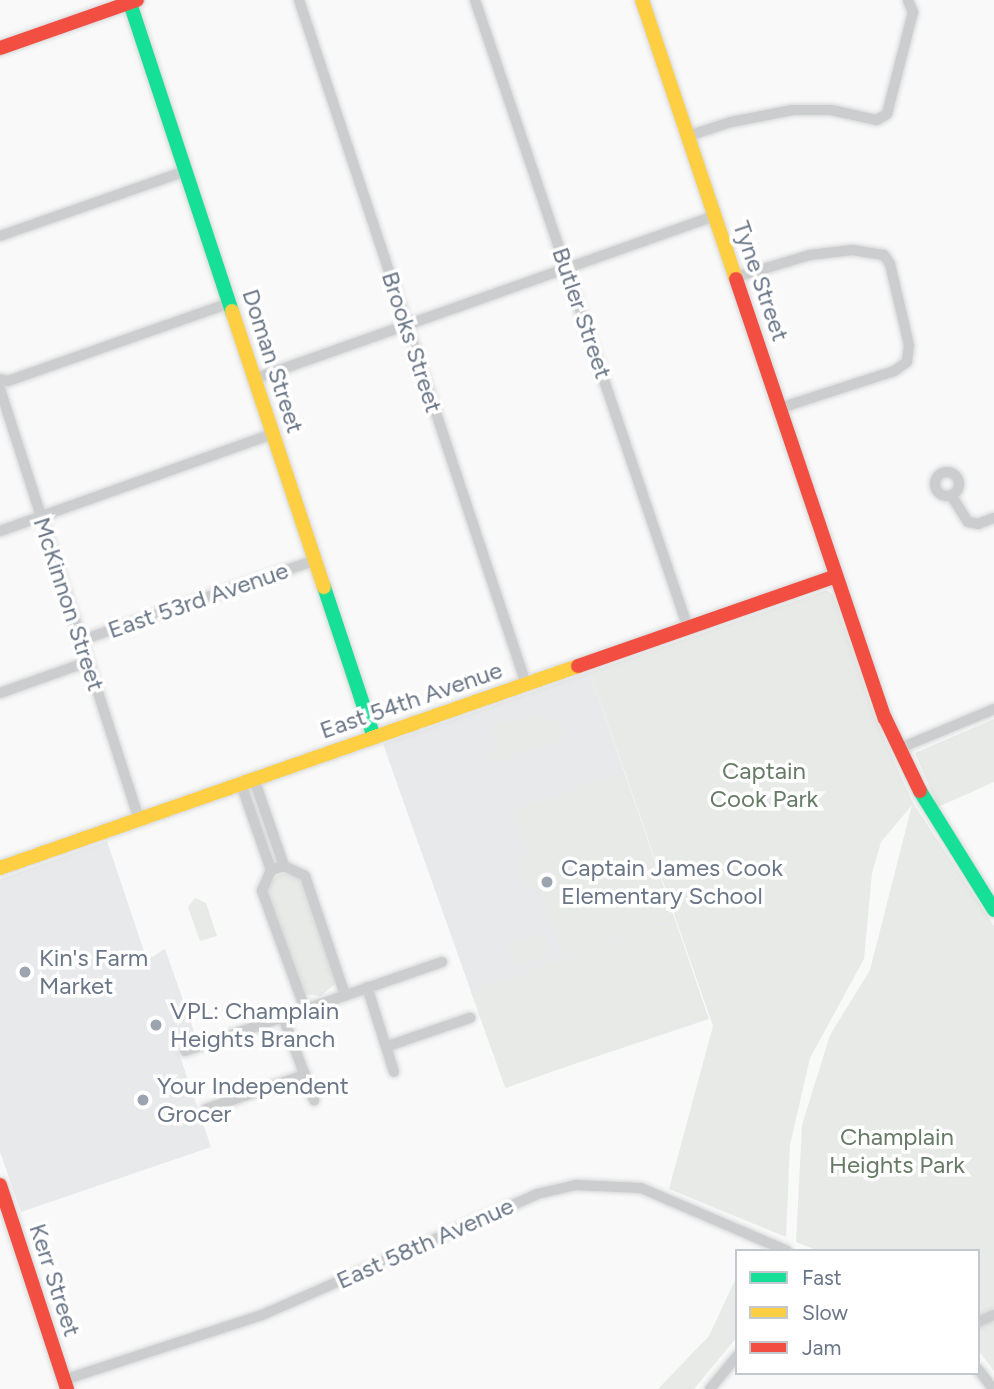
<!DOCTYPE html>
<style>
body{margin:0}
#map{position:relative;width:994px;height:1389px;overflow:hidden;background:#f9f9f9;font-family:Figtree,sans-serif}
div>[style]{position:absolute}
.built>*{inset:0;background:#e7e9ea}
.green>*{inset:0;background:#e7eae6}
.roads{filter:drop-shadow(0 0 2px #d6d7d8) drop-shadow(0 0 2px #d6d7d8)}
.street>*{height:10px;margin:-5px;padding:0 5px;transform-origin:5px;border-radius:5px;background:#cccdce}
.street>.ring{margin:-5px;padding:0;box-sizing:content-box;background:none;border:10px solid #cccdce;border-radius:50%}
.fast>*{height:14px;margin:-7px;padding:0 7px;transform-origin:7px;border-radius:7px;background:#16e098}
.slow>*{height:14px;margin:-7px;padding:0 7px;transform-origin:7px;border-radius:7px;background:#ffcf43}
.jam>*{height:14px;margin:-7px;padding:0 7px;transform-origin:7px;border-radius:7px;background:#f24e42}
.dots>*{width:19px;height:19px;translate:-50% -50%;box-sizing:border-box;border:4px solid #fff;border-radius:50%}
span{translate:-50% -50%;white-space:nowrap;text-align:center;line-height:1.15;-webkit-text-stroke:7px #fff;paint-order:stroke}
.street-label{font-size:24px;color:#6a7687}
.park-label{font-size:24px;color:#667a65}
.poi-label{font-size:24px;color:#6a7687}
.left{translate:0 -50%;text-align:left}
.legend{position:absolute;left:735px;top:1249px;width:245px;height:126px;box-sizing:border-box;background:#fff;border:2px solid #c3c8cf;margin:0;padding:9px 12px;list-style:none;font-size:21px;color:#6a7687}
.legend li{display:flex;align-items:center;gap:14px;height:35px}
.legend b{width:35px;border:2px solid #c3c8cf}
</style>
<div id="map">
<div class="built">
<i style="clip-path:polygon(590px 672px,709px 1019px,505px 1087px,383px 744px)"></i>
<i style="clip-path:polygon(107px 841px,147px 960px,165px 949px,195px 1034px,175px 1042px,211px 1147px,21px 1212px,0 1152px,0 879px)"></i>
</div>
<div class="green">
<i style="clip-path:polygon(827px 590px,833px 595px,874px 716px,913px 803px,994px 926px,994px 1371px,978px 1350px,978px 1251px,819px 1251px,796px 1242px,802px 1125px,830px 1035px,870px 970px,912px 805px,881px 842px,872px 873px,864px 959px,810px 1058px,790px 1145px,786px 1237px,669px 1189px,713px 1026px,590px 672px)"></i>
<i style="clip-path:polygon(543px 715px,556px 723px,547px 731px,563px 725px,567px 737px,491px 763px,487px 752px,509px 744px,490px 733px,498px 724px)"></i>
<i style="clip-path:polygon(994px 719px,994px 782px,938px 807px,915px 753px)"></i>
<i style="clip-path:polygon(623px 772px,672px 918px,564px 956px,539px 886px,526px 890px,516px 860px,528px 855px,513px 811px)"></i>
<i style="clip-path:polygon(280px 874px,293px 874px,302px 882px,336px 983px,321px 996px,304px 994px,267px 894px,271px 881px)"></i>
<i style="clip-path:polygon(195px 898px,206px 903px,217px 936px,200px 941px,188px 907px)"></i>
<i style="clip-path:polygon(675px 920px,706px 1017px,506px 1088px,471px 992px)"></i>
<i style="clip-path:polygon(543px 932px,551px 955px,514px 967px,506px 945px)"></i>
<i style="clip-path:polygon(737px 1276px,737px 1337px,694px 1389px,658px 1389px,709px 1336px)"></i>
</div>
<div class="roads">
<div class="street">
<i style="left:299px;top:0;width:721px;rotate:71.64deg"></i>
<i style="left:475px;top:0;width:663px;rotate:71.26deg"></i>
<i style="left:688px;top:136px;width:45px;rotate:-18deg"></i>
<i style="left:731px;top:122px;width:63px;rotate:-11deg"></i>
<i style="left:793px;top:110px;width:38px"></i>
<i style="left:831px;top:110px;width:47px;rotate:12.3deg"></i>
<i style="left:877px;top:120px;width:12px;rotate:-31deg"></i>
<i style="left:887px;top:114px;width:105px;rotate:-75.7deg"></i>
<i style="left:913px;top:12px;width:13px;rotate:-113deg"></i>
<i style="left:0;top:236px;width:197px;rotate:-19.3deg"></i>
<i style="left:736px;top:277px;width:77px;rotate:-16.6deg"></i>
<i style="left:810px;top:255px;width:42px;rotate:-6.8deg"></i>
<i style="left:852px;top:250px;width:32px;rotate:9deg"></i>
<i style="left:884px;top:255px;width:11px;rotate:56deg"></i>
<i style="left:890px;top:264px;width:83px;rotate:76.8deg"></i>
<i style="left:909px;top:345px;width:17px;rotate:97deg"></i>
<i style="left:907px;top:362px;width:16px;rotate:145deg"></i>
<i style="left:894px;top:371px;width:120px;rotate:162deg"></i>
<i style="left:0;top:379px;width:8px;rotate:14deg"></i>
<i style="left:8px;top:381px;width:235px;rotate:-19.4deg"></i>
<i style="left:254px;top:379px;width:489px;rotate:-19.5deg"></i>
<i style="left:0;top:389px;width:452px;rotate:72.1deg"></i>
<i class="ring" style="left:935px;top:472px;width:14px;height:14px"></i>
<i style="left:951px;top:495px;width:32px;rotate:58deg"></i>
<i style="left:968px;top:522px;width:10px;rotate:11deg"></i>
<i style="left:978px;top:524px;width:17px;rotate:-21deg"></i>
<i style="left:0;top:531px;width:290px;rotate:-19.6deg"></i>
<i style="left:82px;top:640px;width:246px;rotate:-18.9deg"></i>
<i style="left:0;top:693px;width:92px;rotate:-19.6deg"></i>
<i style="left:898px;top:749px;width:104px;rotate:-22.6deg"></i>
<i style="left:254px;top:779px;width:92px;rotate:71deg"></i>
<i style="left:241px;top:784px;width:91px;rotate:70.8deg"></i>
<i style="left:367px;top:987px;width:89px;rotate:72.4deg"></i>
<i style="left:305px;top:1009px;width:126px;rotate:-110deg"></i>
<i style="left:262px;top:891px;width:23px;rotate:-67deg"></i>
<i style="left:271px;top:870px;width:14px;rotate:-17deg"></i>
<i style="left:284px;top:866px;width:23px;rotate:25deg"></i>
<i style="left:305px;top:876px;width:126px;rotate:71.4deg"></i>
<i style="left:283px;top:1017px;width:89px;rotate:69.5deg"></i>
<i style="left:388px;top:1046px;width:87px;rotate:-18.9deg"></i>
<i style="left:185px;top:1051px;width:272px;rotate:-19.1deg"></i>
<i style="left:206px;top:1109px;width:105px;rotate:-19deg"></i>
<i style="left:978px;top:1322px;width:17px;rotate:-24deg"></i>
<i style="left:978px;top:1369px;width:25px;rotate:53deg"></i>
<i style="left:64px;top:1380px;width:208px;rotate:-18.2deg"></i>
<i style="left:262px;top:1315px;width:300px;rotate:-23.7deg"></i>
<i style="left:537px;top:1194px;width:40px;rotate:-13deg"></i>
<i style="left:576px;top:1185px;width:65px;rotate:2.6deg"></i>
<i style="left:641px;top:1188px;width:159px;rotate:23.3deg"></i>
<i style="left:710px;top:1389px;width:43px;rotate:-50.7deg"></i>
</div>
<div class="fast">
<i style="left:129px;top:0;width:328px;rotate:71.7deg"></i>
<i style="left:324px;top:587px;width:158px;rotate:71.6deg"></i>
<i style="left:920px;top:791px;width:140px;rotate:58.1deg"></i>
</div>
<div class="slow">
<i style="left:642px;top:0;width:294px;rotate:71.4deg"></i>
<i style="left:232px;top:311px;width:291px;rotate:71.6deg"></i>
<i style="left:0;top:868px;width:612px;rotate:-19.26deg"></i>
</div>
<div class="jam">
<i style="left:0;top:48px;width:145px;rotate:-19.3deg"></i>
<i style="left:736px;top:279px;width:464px;rotate:71.3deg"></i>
<i style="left:885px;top:718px;width:81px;rotate:64.4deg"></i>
<i style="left:578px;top:666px;width:273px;rotate:-19.2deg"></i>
<i style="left:0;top:1185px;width:215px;rotate:71.8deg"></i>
</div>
</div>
<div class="dots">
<i style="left:547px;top:882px;background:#9ca4af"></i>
<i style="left:25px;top:972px;background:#9ca4af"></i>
<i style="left:156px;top:1025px;background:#9ca4af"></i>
<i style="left:143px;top:1100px;background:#9ca4af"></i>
</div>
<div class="street-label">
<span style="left:761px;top:281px;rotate:71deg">Tyne Street</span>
<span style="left:582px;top:313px;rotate:71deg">Butler Street</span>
<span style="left:412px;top:342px;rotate:72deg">Brooks Street</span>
<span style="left:273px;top:361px;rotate:72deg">Doman Street</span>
<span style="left:198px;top:600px;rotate:-19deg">East 53rd Avenue</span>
<span style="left:69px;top:604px;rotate:72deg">McKinnon Street</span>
<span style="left:411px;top:700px;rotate:-19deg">East 54th Avenue</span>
<span style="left:425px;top:1243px;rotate:-24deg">East 58th Avenue</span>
<span style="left:55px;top:1280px;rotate:72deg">Kerr Street</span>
</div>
<div class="park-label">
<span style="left:764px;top:785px">Captain<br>Cook Park</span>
<span style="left:897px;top:1151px">Champlain<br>Heights Park</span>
</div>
<div class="poi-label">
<span class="left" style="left:561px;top:882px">Captain James Cook<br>Elementary School</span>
<span class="left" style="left:39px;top:972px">Kin's Farm<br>Market</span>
<span class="left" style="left:170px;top:1025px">VPL: Champlain<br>Heights Branch</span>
<span class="left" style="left:157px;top:1100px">Your Independent<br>Grocer</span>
</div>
<ul class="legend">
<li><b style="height:9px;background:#16e098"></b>Fast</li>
<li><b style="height:9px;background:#ffcf43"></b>Slow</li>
<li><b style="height:9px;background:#f24e42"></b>Jam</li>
</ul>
</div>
